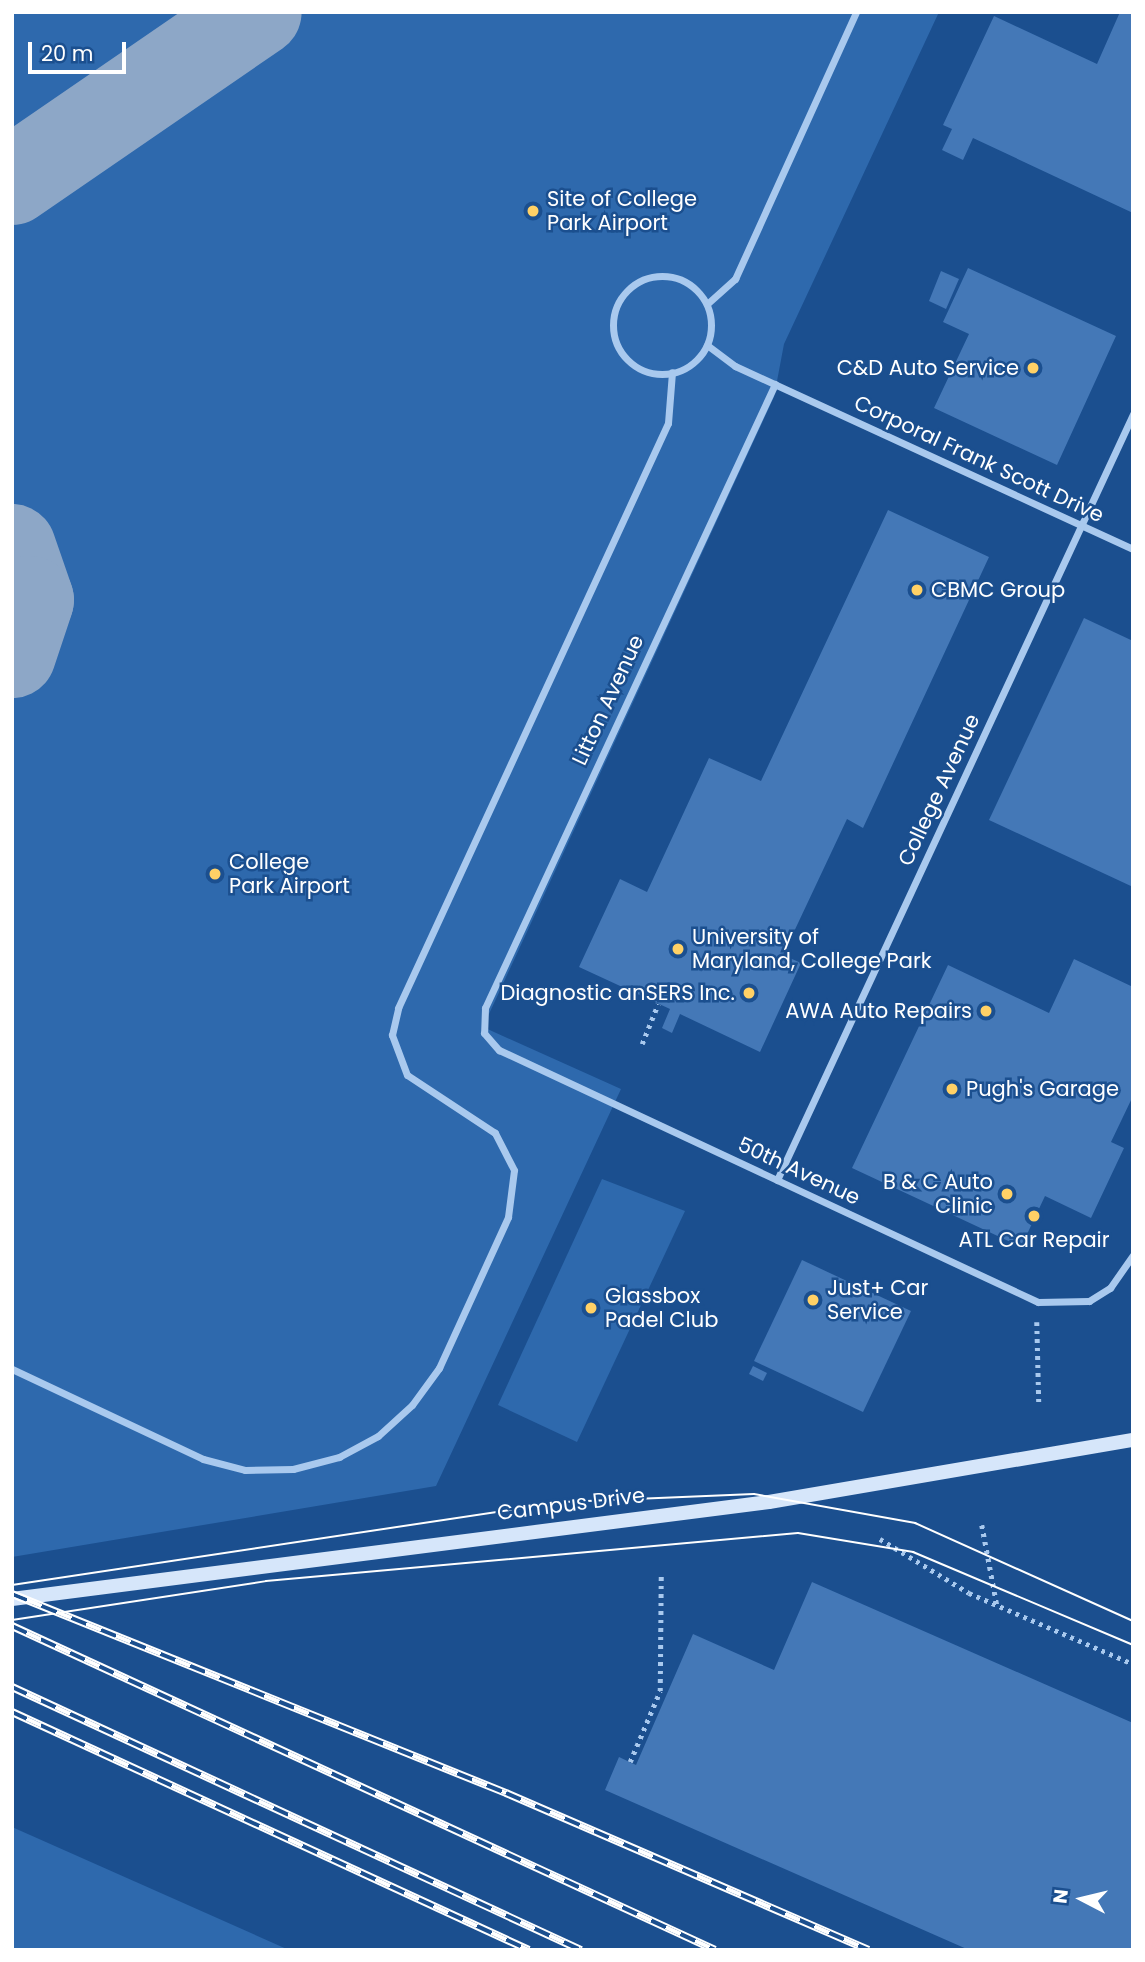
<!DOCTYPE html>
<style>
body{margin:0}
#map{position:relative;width:1145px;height:1962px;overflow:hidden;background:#1b4f8f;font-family:Poppins,sans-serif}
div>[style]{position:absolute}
.green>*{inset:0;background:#2e69ad}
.taxiway>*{height:88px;margin:-44px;padding:0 44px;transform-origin:44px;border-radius:44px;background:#8da7c7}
.building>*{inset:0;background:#4478b7}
.path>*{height:4.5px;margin-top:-2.25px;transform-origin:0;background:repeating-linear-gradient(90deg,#a9c9ee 0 3.5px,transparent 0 8.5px)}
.minor>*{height:7px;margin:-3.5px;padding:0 3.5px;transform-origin:3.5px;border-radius:3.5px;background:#a9c9ee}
.minor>.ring{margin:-3.5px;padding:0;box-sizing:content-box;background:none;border:7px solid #a9c9ee;border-radius:50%}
.secondary>*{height:14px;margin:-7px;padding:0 7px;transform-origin:7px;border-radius:7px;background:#d6e6fa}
.tram>*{height:2px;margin:-1px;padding:0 1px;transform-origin:1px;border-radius:1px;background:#fff}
.rail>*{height:8px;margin-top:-4px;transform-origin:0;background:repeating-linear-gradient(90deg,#1b4f8f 0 16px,#fff 0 32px);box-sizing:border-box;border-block:2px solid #fff}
.dots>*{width:19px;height:19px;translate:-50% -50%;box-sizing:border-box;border:4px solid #1b4f8f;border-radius:50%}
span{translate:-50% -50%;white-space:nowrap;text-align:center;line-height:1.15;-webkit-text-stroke:5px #1b4f8f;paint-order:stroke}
.poi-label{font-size:21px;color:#fff}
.left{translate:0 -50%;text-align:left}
.right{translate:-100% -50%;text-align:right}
.street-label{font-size:21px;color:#fff}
.frame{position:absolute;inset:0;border:14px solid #fff;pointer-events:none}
.north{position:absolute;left:1047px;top:1864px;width:70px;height:70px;-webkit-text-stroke:5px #1b4f8f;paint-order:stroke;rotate:277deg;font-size:19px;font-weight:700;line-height:28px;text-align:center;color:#fff}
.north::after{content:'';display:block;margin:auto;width:24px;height:32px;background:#fff;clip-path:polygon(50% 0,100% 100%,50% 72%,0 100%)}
.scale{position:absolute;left:28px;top:42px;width:98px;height:32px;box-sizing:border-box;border:4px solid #fff;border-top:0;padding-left:9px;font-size:21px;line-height:24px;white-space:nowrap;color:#fff;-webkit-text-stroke:5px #1b4f8f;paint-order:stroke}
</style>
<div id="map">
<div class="green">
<i style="clip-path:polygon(12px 12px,939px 12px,784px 344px,774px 397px,483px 1027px,621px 1089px,436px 1486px,12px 1557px)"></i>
<i style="clip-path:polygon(602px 1179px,685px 1211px,577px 1442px,498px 1405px)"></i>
<i style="clip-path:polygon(12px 1827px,289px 1950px,12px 1950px)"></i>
</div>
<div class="taxiway">
<i style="left:12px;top:181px;width:298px;rotate:-34.5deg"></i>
<i style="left:12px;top:548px;width:55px;rotate:70.9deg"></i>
<i style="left:30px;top:600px;width:57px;rotate:108.4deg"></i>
</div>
<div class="building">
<i style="clip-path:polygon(1120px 12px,1133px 12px,1133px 213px,973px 138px,963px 160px,942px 150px,952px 129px,943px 125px,994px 16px,1097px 64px)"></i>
<i style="clip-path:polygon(968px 268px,1116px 336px,1057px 465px,934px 408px,969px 334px,943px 322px)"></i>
<i style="clip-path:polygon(941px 271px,959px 279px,946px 309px,929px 301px)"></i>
<i style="clip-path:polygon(888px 510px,989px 557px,863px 828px,847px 819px,783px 955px,801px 963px,760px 1052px,680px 1014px,672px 1033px,662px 1028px,670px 1009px,579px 967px,620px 879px,647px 892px,709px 758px,761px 781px)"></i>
<i style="clip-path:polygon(1084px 618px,1133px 641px,1133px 887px,989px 820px)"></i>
<i style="clip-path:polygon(1074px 959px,1133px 987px,1133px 1096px,1111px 1142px,1124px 1148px,1091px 1218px,1045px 1196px,1021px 1247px,852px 1168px,948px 965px,1049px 1013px)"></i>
<i style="clip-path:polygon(802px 1260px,911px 1311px,863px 1412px,754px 1361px)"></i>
<i style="clip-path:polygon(753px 1366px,767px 1373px,763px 1381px,749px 1374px)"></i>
<i style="clip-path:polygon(812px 1582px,1133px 1723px,1133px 1950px,969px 1950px,605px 1790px,619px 1757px,636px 1765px,693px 1634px,774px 1670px)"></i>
</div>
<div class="path">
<i style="left:642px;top:1044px;width:43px;rotate:-68.2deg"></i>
<i style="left:1037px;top:1322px;width:80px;rotate:88.6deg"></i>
<i style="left:982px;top:1525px;width:81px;rotate:79.4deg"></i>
<i style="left:880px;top:1539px;width:104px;rotate:31.2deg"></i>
<i style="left:969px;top:1593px;width:179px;rotate:23.4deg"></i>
<i style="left:630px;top:1762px;width:77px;rotate:-67.1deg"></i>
<i style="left:660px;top:1691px;width:119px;rotate:-89.5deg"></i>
</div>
<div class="minor">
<i class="ring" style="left:613px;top:276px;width:91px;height:91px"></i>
<i style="left:707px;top:304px;width:38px;rotate:-42deg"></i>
<i style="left:735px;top:279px;width:293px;rotate:-65.6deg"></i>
<i style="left:707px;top:345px;width:35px;rotate:37deg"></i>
<i style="left:735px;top:366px;width:438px;rotate:24.7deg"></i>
<i style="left:775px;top:384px;width:688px;rotate:114.93deg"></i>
<i style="left:485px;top:1008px;width:25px;rotate:92deg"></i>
<i style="left:484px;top:1033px;width:23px;rotate:49deg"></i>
<i style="left:499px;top:1050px;width:595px;rotate:25.06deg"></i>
<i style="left:1038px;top:1302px;width:51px;rotate:-1.1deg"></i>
<i style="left:1089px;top:1301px;width:25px;rotate:-32deg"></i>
<i style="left:1110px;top:1288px;width:40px;rotate:-55.1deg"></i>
<i style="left:777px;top:1180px;width:845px;rotate:-65.07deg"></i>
<i style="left:12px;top:1369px;width:211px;rotate:25.2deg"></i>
<i style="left:203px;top:1459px;width:43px;rotate:14.7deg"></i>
<i style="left:245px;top:1470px;width:48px;rotate:-1.2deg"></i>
<i style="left:293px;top:1469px;width:48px;rotate:-14.6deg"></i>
<i style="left:339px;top:1457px;width:44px;rotate:-28.3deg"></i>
<i style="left:378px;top:1436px;width:46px;rotate:-42.4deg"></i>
<i style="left:412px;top:1405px;width:46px;rotate:-53.9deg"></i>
<i style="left:439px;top:1368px;width:166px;rotate:-65.4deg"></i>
<i style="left:508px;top:1217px;width:47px;rotate:-82.7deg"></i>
<i style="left:514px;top:1170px;width:42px;rotate:-117.2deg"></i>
<i style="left:495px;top:1133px;width:105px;rotate:-146.6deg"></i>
<i style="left:407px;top:1075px;width:43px;rotate:-110.6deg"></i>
<i style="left:392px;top:1035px;width:28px;rotate:-77deg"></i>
<i style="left:398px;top:1008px;width:644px;rotate:-65.22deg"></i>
<i style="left:668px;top:423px;width:51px;rotate:-85.5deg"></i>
</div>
<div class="secondary">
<i style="left:12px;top:1599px;width:763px;rotate:-7.3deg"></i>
<i style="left:769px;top:1502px;width:369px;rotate:-9.7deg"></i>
</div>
<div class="tram">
<i style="left:12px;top:1585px;width:557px;rotate:-8.57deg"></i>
<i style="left:563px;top:1502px;width:191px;rotate:-2.4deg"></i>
<i style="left:754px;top:1494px;width:164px;rotate:10.2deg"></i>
<i style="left:915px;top:1523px;width:239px;rotate:24.2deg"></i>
<i style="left:12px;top:1620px;width:257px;rotate:-8.7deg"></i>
<i style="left:266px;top:1581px;width:534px;rotate:-5.16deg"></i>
<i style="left:798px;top:1533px;width:117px;rotate:9.4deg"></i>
<i style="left:913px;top:1552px;width:239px;rotate:22.9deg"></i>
</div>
<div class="rail">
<i style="left:12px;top:1594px;width:533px;rotate:21.94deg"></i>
<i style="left:506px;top:1793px;width:395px;rotate:23.4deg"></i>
<i style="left:12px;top:1626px;width:774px;rotate:24.74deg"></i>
<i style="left:12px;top:1687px;width:627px;rotate:24.81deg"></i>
<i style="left:12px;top:1712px;width:569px;rotate:24.72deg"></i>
</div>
<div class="dots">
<i style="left:533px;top:211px;background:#ffd166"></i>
<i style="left:1033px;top:368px;background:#ffd166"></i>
<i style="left:917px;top:590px;background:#ffd166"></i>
<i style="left:215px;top:874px;background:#ffd166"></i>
<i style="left:678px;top:949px;background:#ffd166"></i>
<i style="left:749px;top:993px;background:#ffd166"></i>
<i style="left:986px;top:1011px;background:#ffd166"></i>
<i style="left:952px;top:1089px;background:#ffd166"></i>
<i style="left:1007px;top:1194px;background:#ffd166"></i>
<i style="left:1034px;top:1216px;background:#ffd166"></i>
<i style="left:813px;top:1300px;background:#ffd166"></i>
<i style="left:591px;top:1308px;background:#ffd166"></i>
</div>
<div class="poi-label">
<span class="left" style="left:547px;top:211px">Site of College<br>Park Airport</span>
<span class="right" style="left:1019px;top:368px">C&amp;D Auto Service</span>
<span class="left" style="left:931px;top:590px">CBMC Group</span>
<span class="left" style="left:229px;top:874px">College<br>Park Airport</span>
<span class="left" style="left:692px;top:949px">University of<br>Maryland, College Park</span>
<span class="right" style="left:735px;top:993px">Diagnostic anSERS Inc.</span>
<span class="right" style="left:972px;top:1011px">AWA Auto Repairs</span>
<span class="left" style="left:966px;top:1089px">Pugh's Garage</span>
<span class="right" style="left:993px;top:1194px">B &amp; C Auto<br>Clinic</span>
<span style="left:1034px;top:1240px">ATL Car Repair</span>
<span class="left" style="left:827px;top:1300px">Just+ Car<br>Service</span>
<span class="left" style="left:605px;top:1308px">Glassbox<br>Padel Club</span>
</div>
<div class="street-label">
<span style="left:979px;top:459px;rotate:25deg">Corporal Frank Scott Drive</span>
<span style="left:608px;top:700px;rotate:-65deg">Litton Avenue</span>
<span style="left:939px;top:790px;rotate:-65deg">College Avenue</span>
<span style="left:799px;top:1171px;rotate:25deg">50th Avenue</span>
<span style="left:571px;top:1504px;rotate:-7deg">Campus Drive</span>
</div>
<div class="frame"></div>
<div class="north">N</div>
<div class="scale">20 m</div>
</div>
